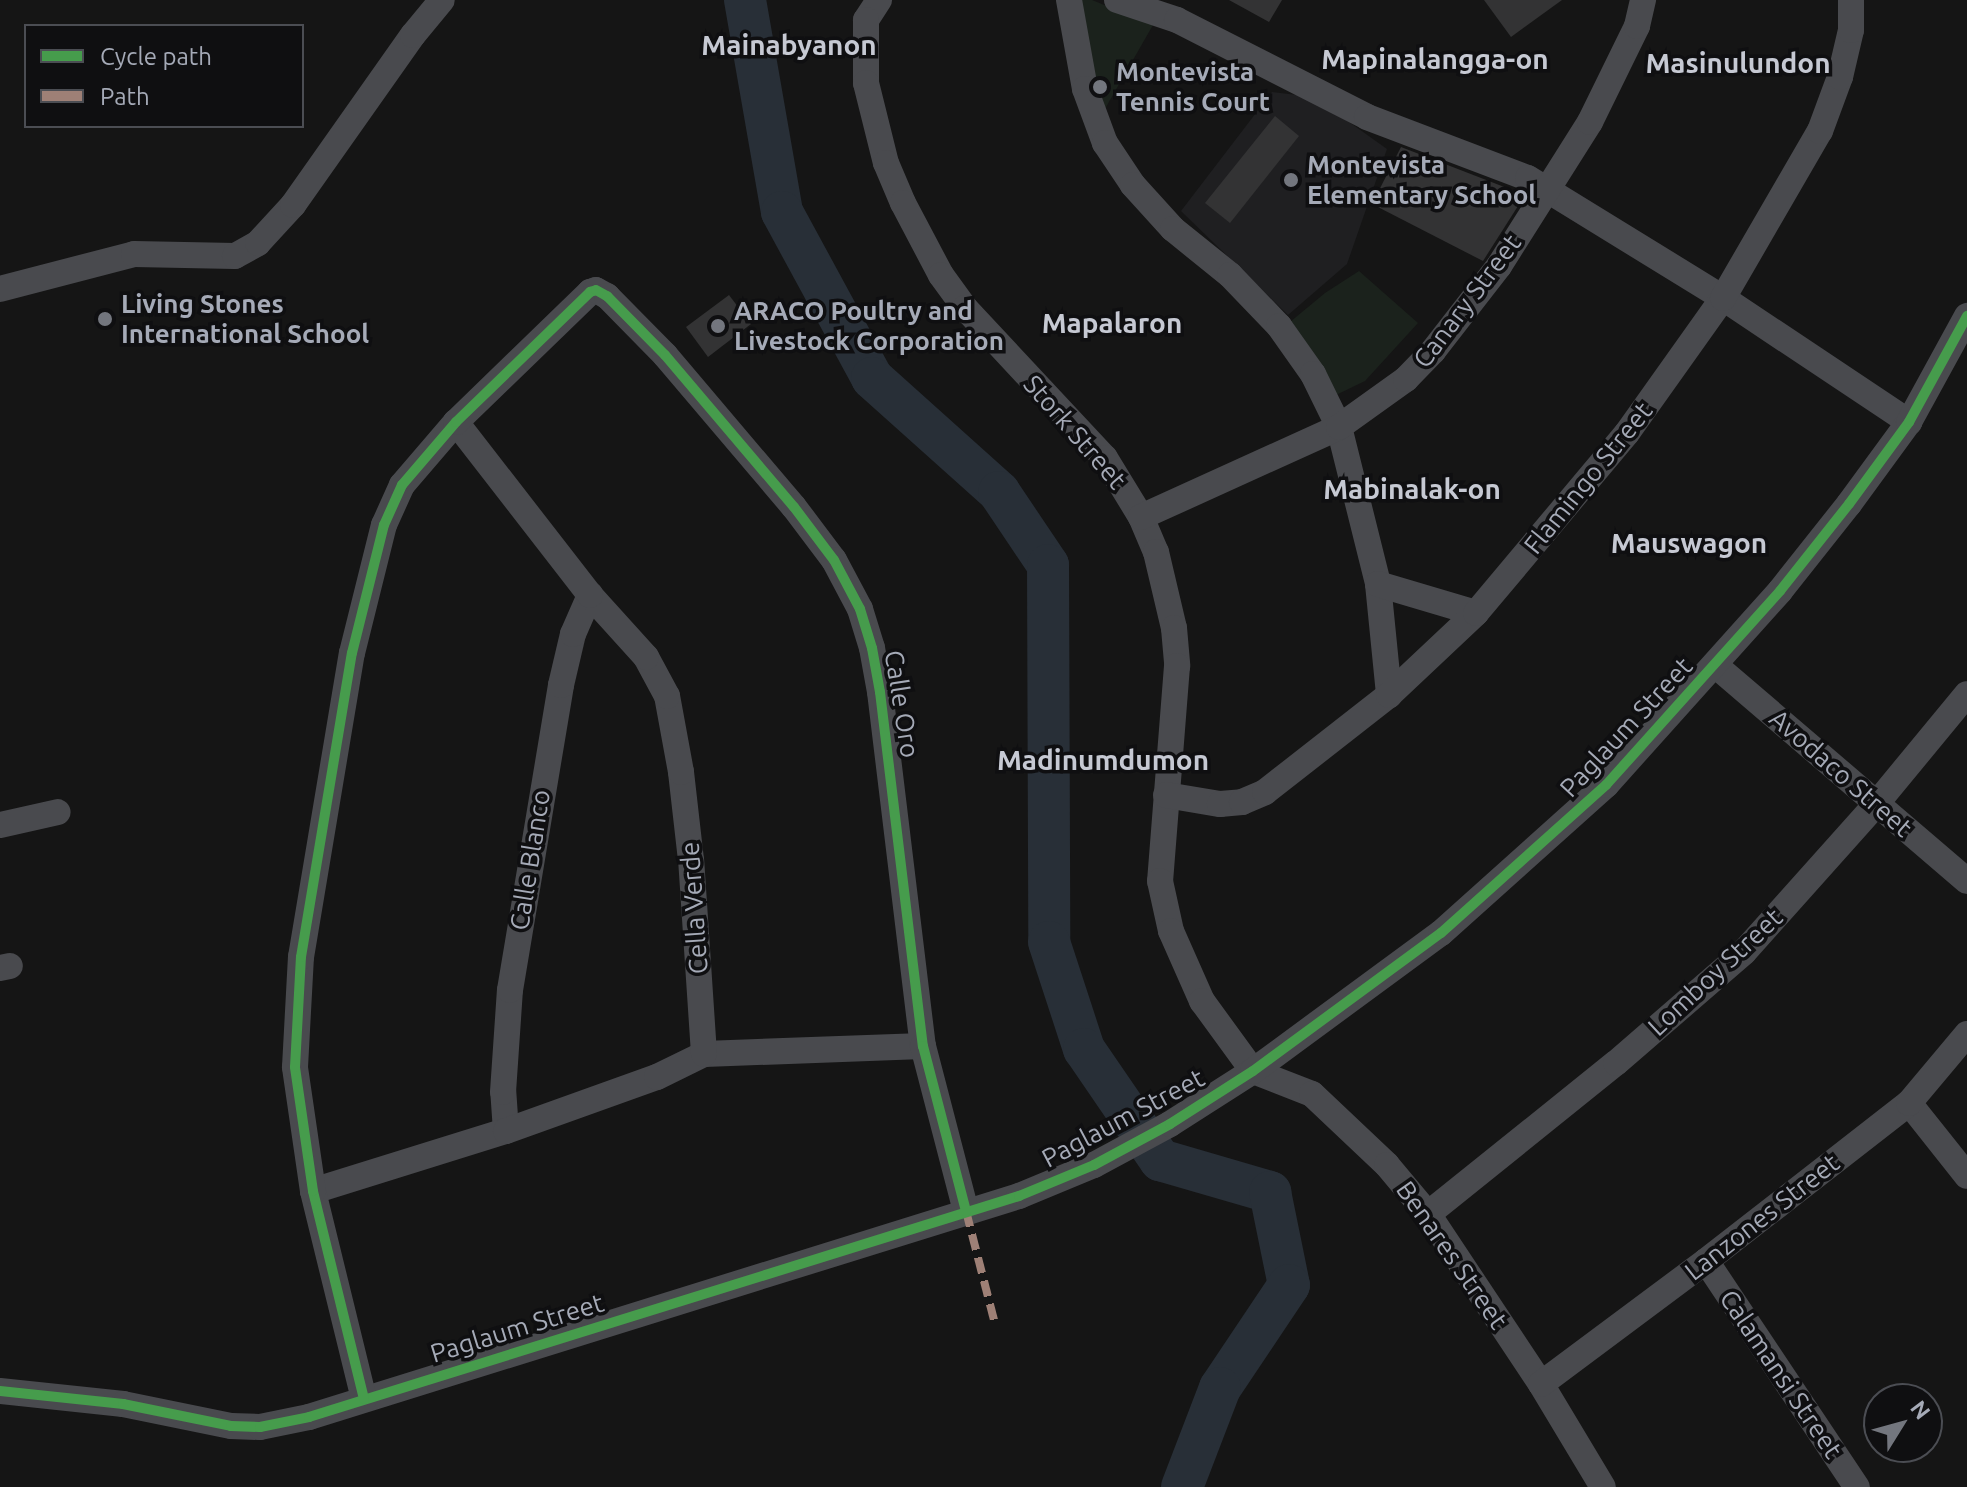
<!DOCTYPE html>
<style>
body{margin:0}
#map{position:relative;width:1967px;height:1487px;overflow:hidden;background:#151515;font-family:Ubuntu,sans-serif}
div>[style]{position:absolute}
.built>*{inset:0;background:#1f1f21}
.green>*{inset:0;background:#1b221c}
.river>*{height:42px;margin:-21px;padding:0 21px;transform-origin:21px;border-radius:21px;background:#282f37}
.building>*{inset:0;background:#333334}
.minor>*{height:26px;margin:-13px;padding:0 13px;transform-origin:13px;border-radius:13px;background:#494a4e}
.quiet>*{height:8px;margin-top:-4px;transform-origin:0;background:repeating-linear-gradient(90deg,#9e8076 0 16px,transparent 0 24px)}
.cycleway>*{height:10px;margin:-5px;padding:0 5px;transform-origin:5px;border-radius:5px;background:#469c4c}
.dots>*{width:22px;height:22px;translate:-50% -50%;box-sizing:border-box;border:4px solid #0f0f11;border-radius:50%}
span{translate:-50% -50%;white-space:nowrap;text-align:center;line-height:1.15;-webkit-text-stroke:7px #0f0f11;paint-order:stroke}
.poi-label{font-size:26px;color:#a5aab7;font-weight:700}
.left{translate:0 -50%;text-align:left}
.street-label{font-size:26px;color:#a5aab7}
.neighbourhood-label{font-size:28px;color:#c6c9d3;font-weight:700}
.legend{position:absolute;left:24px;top:24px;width:280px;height:104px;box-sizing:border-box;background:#0f0f11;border:2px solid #4b4d53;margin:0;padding:10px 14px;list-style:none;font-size:24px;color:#a5aab7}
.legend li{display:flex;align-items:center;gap:16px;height:40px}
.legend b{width:40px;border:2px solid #4b4d53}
.north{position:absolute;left:1863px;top:1383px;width:80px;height:80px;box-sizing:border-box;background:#0f0f11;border:2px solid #4b4d53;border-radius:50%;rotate:53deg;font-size:22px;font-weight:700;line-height:32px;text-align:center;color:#a5aab7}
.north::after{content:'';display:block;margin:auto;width:28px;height:36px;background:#73767e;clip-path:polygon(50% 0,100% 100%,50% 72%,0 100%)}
</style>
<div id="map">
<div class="built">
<i style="clip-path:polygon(1272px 92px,1314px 97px,1387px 149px,1347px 264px,1288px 315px,1181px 211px)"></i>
</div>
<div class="green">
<i style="clip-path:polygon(1068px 0,1092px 0,1153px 25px,1094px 128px)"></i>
<i style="clip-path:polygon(1359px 271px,1418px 323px,1365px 381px,1336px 395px,1290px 322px,1325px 293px)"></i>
</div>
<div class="river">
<i style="left:745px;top:0;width:215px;rotate:80.1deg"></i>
<i style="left:782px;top:212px;width:189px;rotate:61.5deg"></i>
<i style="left:872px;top:378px;width:171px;rotate:41.9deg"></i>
<i style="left:999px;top:492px;width:88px;rotate:56.1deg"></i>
<i style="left:1048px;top:565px;width:377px;rotate:89.8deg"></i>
<i style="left:1049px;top:942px;width:113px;rotate:71.9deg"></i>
<i style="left:1084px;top:1049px;width:135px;rotate:55.6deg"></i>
<i style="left:1160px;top:1160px;width:115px;rotate:16.2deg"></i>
<i style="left:1270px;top:1192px;width:95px;rotate:78.5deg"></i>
<i style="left:1289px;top:1285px;width:124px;rotate:123.8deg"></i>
<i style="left:1220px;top:1388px;width:106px;rotate:111deg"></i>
</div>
<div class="building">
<i style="clip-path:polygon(1229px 0,1282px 0,1269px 22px)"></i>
<i style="clip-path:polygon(1484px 0,1562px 0,1511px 37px)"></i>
<i style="clip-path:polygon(1275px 116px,1299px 136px,1230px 223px,1205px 203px)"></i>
<i style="clip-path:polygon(1401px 147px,1525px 195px,1483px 261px,1372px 204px)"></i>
<i style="clip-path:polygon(729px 295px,751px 324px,708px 357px,686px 327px)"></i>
</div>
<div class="minor">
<i style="left:879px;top:0;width:24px;rotate:123deg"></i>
<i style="left:866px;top:20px;width:63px;rotate:90deg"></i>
<i style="left:866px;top:83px;width:82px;rotate:76deg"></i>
<i style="left:886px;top:163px;width:43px;rotate:67deg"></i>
<i style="left:903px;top:203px;width:81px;rotate:62.2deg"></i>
<i style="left:941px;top:275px;width:41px;rotate:54deg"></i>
<i style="left:965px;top:308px;width:205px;rotate:47deg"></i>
<i style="left:1105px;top:458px;width:69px;rotate:58.6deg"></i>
<i style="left:1141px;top:517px;width:38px;rotate:67deg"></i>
<i style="left:1156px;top:552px;width:78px;rotate:76.7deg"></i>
<i style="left:1174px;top:628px;width:38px;rotate:85deg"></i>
<i style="left:1177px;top:666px;width:216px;rotate:94.5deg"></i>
<i style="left:1160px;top:881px;width:51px;rotate:77.6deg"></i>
<i style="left:1171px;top:931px;width:77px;rotate:66.1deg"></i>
<i style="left:1202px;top:1001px;width:87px;rotate:53.9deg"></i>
<i style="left:1253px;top:1071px;width:63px;rotate:21.3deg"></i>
<i style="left:1312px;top:1094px;width:103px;rotate:43.4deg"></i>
<i style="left:1387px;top:1165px;width:64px;rotate:50.1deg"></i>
<i style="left:1428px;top:1214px;width:204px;rotate:56.4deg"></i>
<i style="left:1541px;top:1384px;width:120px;rotate:59deg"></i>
<i style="left:1069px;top:0;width:90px;rotate:79.8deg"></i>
<i style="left:1085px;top:89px;width:58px;rotate:69.7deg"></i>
<i style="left:1105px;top:143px;width:50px;rotate:56.3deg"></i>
<i style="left:1133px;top:185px;width:59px;rotate:47.7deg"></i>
<i style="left:1173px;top:229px;width:73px;rotate:38.9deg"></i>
<i style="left:1230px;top:275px;width:71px;rotate:46.1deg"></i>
<i style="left:1279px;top:326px;width:59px;rotate:54.7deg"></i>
<i style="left:1313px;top:374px;width:59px;rotate:63.9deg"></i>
<i style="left:1339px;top:427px;width:162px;rotate:76deg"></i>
<i style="left:1378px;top:584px;width:112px;rotate:84.3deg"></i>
<i style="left:1117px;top:0;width:63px;rotate:18.4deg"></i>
<i style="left:1177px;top:20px;width:213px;rotate:27deg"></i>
<i style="left:1367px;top:117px;width:172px;rotate:20.8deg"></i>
<i style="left:1528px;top:178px;width:229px;rotate:31.6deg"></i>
<i style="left:1723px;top:298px;width:224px;rotate:33.7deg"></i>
<i style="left:0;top:289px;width:138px;rotate:-14.6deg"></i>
<i style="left:134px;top:254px;width:101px;rotate:1.1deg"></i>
<i style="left:235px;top:256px;width:26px;rotate:-29deg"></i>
<i style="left:258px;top:243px;width:52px;rotate:-47.4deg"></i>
<i style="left:293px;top:205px;width:208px;rotate:-54.8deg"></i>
<i style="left:413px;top:35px;width:45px;rotate:-50.4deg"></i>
<i style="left:1141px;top:517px;width:217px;rotate:-24.4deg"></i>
<i style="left:1339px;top:427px;width:82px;rotate:-35.6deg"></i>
<i style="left:1406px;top:379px;width:39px;rotate:-46deg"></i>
<i style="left:1433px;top:351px;width:108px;rotate:-52.2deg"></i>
<i style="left:1499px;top:266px;width:170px;rotate:-57.7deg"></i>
<i style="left:1590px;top:122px;width:107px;rotate:-63.9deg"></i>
<i style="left:1637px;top:26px;width:27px;rotate:-77deg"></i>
<i style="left:1378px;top:584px;width:102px;rotate:16.5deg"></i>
<i style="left:1715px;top:665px;width:332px;rotate:40.6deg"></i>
<i style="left:1166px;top:795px;width:55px;rotate:9.5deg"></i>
<i style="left:1220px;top:804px;width:22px;rotate:-5deg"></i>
<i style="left:1242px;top:802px;width:25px;rotate:-23deg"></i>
<i style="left:1265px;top:792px;width:157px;rotate:-38deg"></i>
<i style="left:1389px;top:695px;width:120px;rotate:-43.3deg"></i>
<i style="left:1476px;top:613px;width:235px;rotate:-50deg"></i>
<i style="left:1627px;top:433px;width:166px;rotate:-54.6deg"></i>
<i style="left:1723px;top:298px;width:193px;rotate:-59.9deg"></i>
<i style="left:1820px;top:131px;width:58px;rotate:-69.7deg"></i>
<i style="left:1840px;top:77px;width:48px;rotate:-76.8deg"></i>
<i style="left:1851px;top:30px;width:30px;rotate:-90deg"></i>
<i style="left:0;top:825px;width:59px;rotate:-12.6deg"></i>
<i style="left:0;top:968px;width:10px;rotate:-11deg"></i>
<i style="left:704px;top:1054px;width:219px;rotate:-2.1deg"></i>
<i style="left:1909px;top:1103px;width:93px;rotate:51.5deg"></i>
<i style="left:506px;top:1131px;width:39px;rotate:-94deg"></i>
<i style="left:503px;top:1092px;width:102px;rotate:-86.1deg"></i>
<i style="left:510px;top:990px;width:309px;rotate:-80.5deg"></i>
<i style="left:561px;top:685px;width:52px;rotate:-76.8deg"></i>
<i style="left:573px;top:634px;width:43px;rotate:-66.4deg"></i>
<i style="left:313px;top:1191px;width:202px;rotate:-17.3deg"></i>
<i style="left:506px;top:1131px;width:160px;rotate:-19.7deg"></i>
<i style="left:657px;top:1077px;width:52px;rotate:-26.1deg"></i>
<i style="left:704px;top:1054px;width:194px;rotate:-93.8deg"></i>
<i style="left:691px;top:860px;width:89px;rotate:-96.5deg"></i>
<i style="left:681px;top:772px;width:77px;rotate:-100.4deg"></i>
<i style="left:667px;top:696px;width:44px;rotate:-118.3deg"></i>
<i style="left:646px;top:657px;width:84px;rotate:-132.1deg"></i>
<i style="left:590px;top:595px;width:219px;rotate:-127.8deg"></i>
<i style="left:1428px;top:1214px;width:241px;rotate:-38.8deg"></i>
<i style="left:1616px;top:1063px;width:169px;rotate:-40.9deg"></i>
<i style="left:1744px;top:952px;width:200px;rotate:-48.2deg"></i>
<i style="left:1877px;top:803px;width:141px;rotate:-50.5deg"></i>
<i style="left:1706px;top:1261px;width:272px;rotate:56.3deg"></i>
<i style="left:1541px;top:1384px;width:206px;rotate:-36.7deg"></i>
<i style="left:1706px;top:1261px;width:257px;rotate:-37.9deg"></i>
<i style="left:1909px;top:1103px;width:90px;rotate:-50deg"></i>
<i style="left:0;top:1391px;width:124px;rotate:6deg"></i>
<i style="left:123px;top:1404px;width:110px;rotate:11.5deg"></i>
<i style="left:231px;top:1426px;width:29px;rotate:2deg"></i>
<i style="left:260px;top:1427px;width:50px;rotate:-11.5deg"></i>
<i style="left:309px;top:1417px;width:744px;rotate:-17.29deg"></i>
<i style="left:1019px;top:1196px;width:81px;rotate:-22.5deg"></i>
<i style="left:1094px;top:1165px;width:86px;rotate:-28.3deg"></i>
<i style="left:1170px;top:1124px;width:98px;rotate:-32.6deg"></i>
<i style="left:1253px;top:1071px;width:233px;rotate:-36.3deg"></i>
<i style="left:1441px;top:933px;width:222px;rotate:-41.9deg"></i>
<i style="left:1606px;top:785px;width:261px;rotate:-48.1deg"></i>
<i style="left:1780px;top:591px;width:111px;rotate:-51.6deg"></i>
<i style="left:1849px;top:504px;width:102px;rotate:-53.8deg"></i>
<i style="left:1909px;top:422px;width:121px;rotate:-61.3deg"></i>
<i style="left:364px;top:1399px;width:214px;rotate:-103.8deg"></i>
<i style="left:313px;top:1191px;width:125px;rotate:-98.3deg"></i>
<i style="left:295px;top:1067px;width:110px;rotate:-86.9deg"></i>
<i style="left:301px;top:957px;width:308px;rotate:-80.5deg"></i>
<i style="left:352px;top:653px;width:132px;rotate:-76deg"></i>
<i style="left:384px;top:525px;width:44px;rotate:-65.8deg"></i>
<i style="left:402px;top:485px;width:83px;rotate:-49.4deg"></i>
<i style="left:456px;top:422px;width:187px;rotate:-44.1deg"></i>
<i style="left:590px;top:292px;width:6px;rotate:-18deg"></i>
<i style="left:596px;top:290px;width:13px;rotate:29deg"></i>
<i style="left:607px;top:296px;width:83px;rotate:45.5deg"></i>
<i style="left:665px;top:355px;width:199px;rotate:49.7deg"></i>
<i style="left:794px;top:507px;width:66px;rotate:53deg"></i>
<i style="left:834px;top:560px;width:55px;rotate:62deg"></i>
<i style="left:860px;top:609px;width:41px;rotate:72.9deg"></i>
<i style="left:872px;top:648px;width:45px;rotate:79.7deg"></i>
<i style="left:880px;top:692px;width:357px;rotate:83.1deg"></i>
<i style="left:923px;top:1046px;width:171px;rotate:75.4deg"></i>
</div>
<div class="quiet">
<i style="left:966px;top:1211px;width:117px;rotate:75.6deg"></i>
</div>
<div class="cycleway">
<i style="left:0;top:1391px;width:124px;rotate:6deg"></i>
<i style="left:123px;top:1404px;width:110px;rotate:11.5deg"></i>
<i style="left:231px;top:1426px;width:29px;rotate:2deg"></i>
<i style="left:260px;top:1427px;width:50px;rotate:-11.5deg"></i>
<i style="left:309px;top:1417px;width:744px;rotate:-17.29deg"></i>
<i style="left:1019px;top:1196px;width:81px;rotate:-22.5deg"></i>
<i style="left:1094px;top:1165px;width:86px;rotate:-28.3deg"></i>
<i style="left:1170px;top:1124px;width:98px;rotate:-32.6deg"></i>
<i style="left:1253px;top:1071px;width:233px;rotate:-36.3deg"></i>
<i style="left:1441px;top:933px;width:222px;rotate:-41.9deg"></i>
<i style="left:1606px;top:785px;width:261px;rotate:-48.1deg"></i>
<i style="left:1780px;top:591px;width:111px;rotate:-51.6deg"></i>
<i style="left:1849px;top:504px;width:102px;rotate:-53.8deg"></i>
<i style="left:1909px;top:422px;width:121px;rotate:-61.3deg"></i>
<i style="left:364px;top:1399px;width:214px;rotate:-103.8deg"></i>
<i style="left:313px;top:1191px;width:125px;rotate:-98.3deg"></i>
<i style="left:295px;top:1067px;width:110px;rotate:-86.9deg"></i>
<i style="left:301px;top:957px;width:308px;rotate:-80.5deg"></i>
<i style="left:352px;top:653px;width:132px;rotate:-76deg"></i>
<i style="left:384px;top:525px;width:44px;rotate:-65.8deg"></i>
<i style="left:402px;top:485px;width:83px;rotate:-49.4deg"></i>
<i style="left:456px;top:422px;width:187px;rotate:-44.1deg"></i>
<i style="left:590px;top:292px;width:6px;rotate:-18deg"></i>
<i style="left:596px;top:290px;width:13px;rotate:29deg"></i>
<i style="left:607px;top:296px;width:83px;rotate:45.5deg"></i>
<i style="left:665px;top:355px;width:199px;rotate:49.7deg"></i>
<i style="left:794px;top:507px;width:66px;rotate:53deg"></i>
<i style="left:834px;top:560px;width:55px;rotate:62deg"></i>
<i style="left:860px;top:609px;width:41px;rotate:72.9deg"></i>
<i style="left:872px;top:648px;width:45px;rotate:79.7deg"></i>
<i style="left:880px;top:692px;width:357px;rotate:83.1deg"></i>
<i style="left:923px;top:1046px;width:171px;rotate:75.4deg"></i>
</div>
<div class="dots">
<i style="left:1100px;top:87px;background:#73767e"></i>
<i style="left:1291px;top:180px;background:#73767e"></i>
<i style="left:105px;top:319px;background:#73767e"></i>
<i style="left:718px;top:326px;background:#73767e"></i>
</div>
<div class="poi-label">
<span class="left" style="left:1116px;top:87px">Montevista<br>Tennis Court</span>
<span class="left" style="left:1307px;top:180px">Montevista<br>Elementary School</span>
<span class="left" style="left:121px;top:319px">Living Stones<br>International School</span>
<span class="left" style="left:734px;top:326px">ARACO Poultry and<br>Livestock Corporation</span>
</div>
<div class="street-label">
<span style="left:1467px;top:301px;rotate:-53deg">Canary Street</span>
<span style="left:1075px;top:432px;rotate:49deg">Stork Street</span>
<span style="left:1588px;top:478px;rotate:-51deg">Flamingo Street</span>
<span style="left:902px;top:704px;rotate:81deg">Calle Oro</span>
<span style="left:1626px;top:727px;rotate:-47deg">Paglaum Street</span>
<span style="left:1841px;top:773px;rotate:41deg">Avodaco Street</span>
<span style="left:530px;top:860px;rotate:-81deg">Calle Blanco</span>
<span style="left:694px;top:908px;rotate:-94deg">Cella Verde</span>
<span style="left:1715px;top:972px;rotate:-43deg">Lomboy Street</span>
<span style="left:1123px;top:1118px;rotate:-28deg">Paglaum Street</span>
<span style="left:1762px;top:1217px;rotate:-38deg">Lanzones Street</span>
<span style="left:1452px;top:1255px;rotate:55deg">Benares Street</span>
<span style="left:517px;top:1328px;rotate:-17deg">Paglaum Street</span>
<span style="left:1781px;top:1374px;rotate:56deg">Calamansi Street</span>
</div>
<div class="neighbourhood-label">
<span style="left:789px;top:45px">Mainabyanon</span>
<span style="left:1435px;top:59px">Mapinalangga-on</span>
<span style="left:1738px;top:63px">Masinulundon</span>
<span style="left:1112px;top:323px">Mapalaron</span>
<span style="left:1412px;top:489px">Mabinalak-on</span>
<span style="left:1689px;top:543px">Mauswagon</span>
<span style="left:1103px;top:760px">Madinumdumon</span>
</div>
<ul class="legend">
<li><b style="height:10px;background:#469c4c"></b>Cycle path</li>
<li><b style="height:10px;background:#9e8076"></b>Path</li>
</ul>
<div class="north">N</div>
</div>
